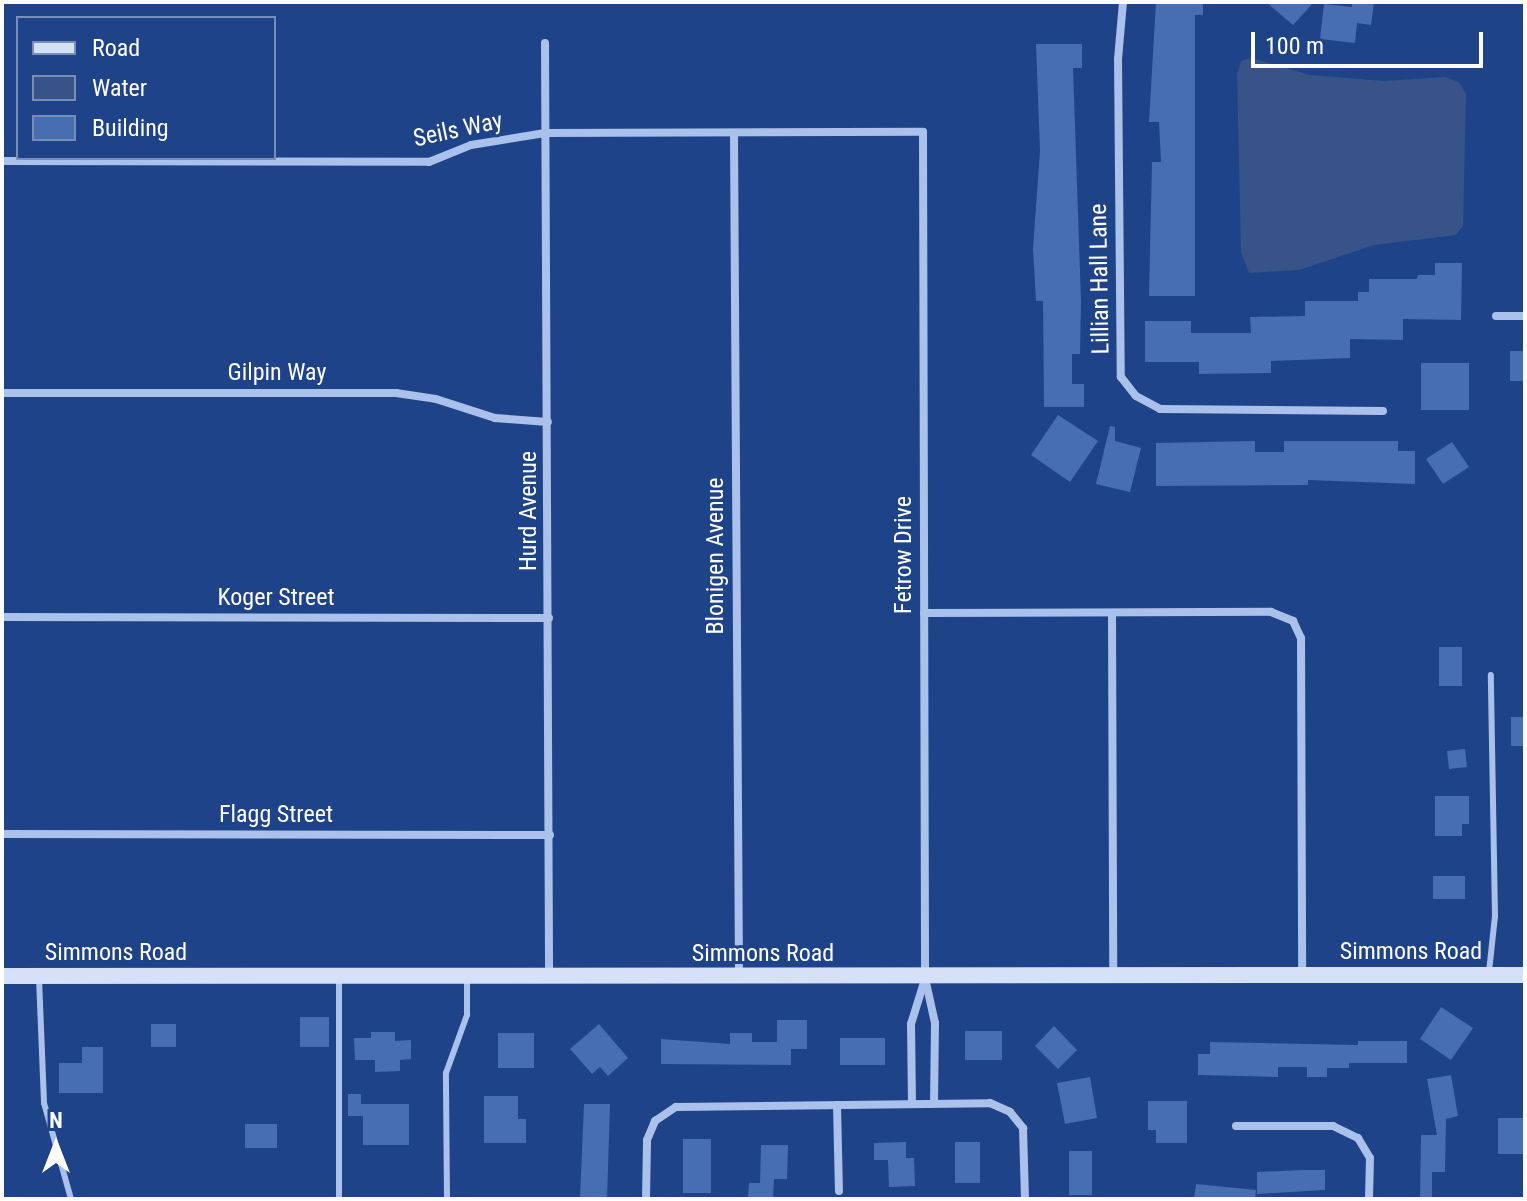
<!DOCTYPE html>
<style>
body{margin:0}
#map{position:relative;width:1527px;height:1201px;overflow:hidden;background:#1e4389;font-family:"Roboto Condensed",sans-serif}
div>[style]{position:absolute}
.water>*{inset:0;background:#375387}
.building>*{inset:0;background:#476db2}
.lane>*{height:6px;margin:-3px;padding:0 3px;transform-origin:3px;border-radius:3px;background:#a9c1eb}
.street>*{height:8px;margin:-4px;padding:0 4px;transform-origin:4px;border-radius:4px;background:#a9c1eb}
.secondary>*{height:16px;margin:-8px;padding:0 8px;transform-origin:8px;border-radius:8px;background:#d5e1f9}
span{translate:-50% -50%;white-space:nowrap;text-align:center;line-height:1.15;-webkit-text-stroke:6px #1e4389;paint-order:stroke}
.street-label{font-size:24px;color:#fff}
.frame{position:absolute;inset:0;border:4px solid #fff;pointer-events:none}
.legend{position:absolute;left:16px;top:16px;width:260px;height:144px;box-sizing:border-box;background:#1e4389;border:2px solid #788eb8;margin:0;padding:10px 14px;list-style:none;font-size:24px;color:#fff}
.legend li{display:flex;align-items:center;gap:16px;height:40px}
.legend b{width:40px;border:2px solid #788eb8}
.north{position:absolute;left:16px;top:1105px;width:80px;height:80px;-webkit-text-stroke:6px #1e4389;paint-order:stroke;rotate:0deg;font-size:22px;font-weight:700;line-height:32px;text-align:center;color:#fff}
.north::after{content:'';display:block;margin:auto;width:28px;height:36px;background:#fff;clip-path:polygon(50% 0,100% 100%,50% 72%,0 100%)}
.scale{position:absolute;left:1251px;top:32px;width:232px;height:36px;box-sizing:border-box;border:4px solid #fff;border-top:0;padding-left:10px;font-size:24px;line-height:28px;white-space:nowrap;color:#fff;-webkit-text-stroke:6px #1e4389;paint-order:stroke}
</style>
<div id="map">
<div class="water">
<i style="clip-path:polygon(1251px 58px,1310px 75px,1384px 81px,1445px 77px,1459px 82px,1466px 94px,1463px 226px,1456px 235px,1374px 245px,1299px 270px,1249px 273px,1241px 252px,1237px 74px,1241px 61px)"></i>
</div>
<div class="building">
<i style="clip-path:polygon(1156px 2px,1203px 2px,1203px 15px,1195px 15px,1195px 296px,1149px 296px,1152px 162px,1161px 162px,1159px 122px,1149px 122px)"></i>
<i style="clip-path:polygon(1266px 2px,1314px 2px,1293px 25px)"></i>
<i style="clip-path:polygon(1352px 2px,1374px 3px,1371px 25px,1357px 23px,1355px 43px,1320px 39px,1324px 4px,1352px 7px)"></i>
<i style="clip-path:polygon(1036px 44px,1082px 44px,1082px 68px,1073px 68px,1081px 301px,1080px 354px,1072px 354px,1072px 384px,1084px 384px,1084px 407px,1044px 407px,1043px 301px,1036px 301px,1033px 248px,1040px 151px)"></i>
<i style="clip-path:polygon(1435px 263px,1462px 263px,1461px 320px,1403px 319px,1403px 340px,1350px 339px,1350px 358px,1271px 361px,1271px 373px,1199px 374px,1199px 362px,1145px 362px,1145px 321px,1191px 321px,1191px 333px,1251px 333px,1250px 317px,1305px 316px,1305px 301px,1358px 301px,1358px 292px,1369px 292px,1369px 279px,1417px 279px,1418px 275px,1435px 275px)"></i>
<i style="clip-path:polygon(1510px 351px,1525px 351px,1525px 381px,1510px 381px)"></i>
<i style="clip-path:polygon(1421px 363px,1469px 363px,1469px 410px,1421px 410px)"></i>
<i style="clip-path:polygon(1058px 415px,1098px 441px,1070px 482px,1031px 455px)"></i>
<i style="clip-path:polygon(1110px 426px,1115px 427px,1115px 441px,1141px 448px,1130px 492px,1096px 484px)"></i>
<i style="clip-path:polygon(1255px 441px,1255px 452px,1284px 452px,1284px 441px,1398px 441px,1398px 451px,1415px 451px,1415px 484px,1308px 480px,1308px 485px,1156px 486px,1156px 443px)"></i>
<i style="clip-path:polygon(1452px 442px,1469px 467px,1443px 484px,1426px 459px)"></i>
<i style="clip-path:polygon(1439px 647px,1462px 647px,1462px 686px,1439px 686px)"></i>
<i style="clip-path:polygon(1511px 717px,1525px 717px,1525px 746px,1511px 746px)"></i>
<i style="clip-path:polygon(1465px 749px,1467px 767px,1449px 769px,1447px 751px)"></i>
<i style="clip-path:polygon(1435px 796px,1469px 796px,1469px 824px,1462px 824px,1462px 836px,1435px 836px)"></i>
<i style="clip-path:polygon(1433px 876px,1465px 876px,1465px 899px,1433px 899px)"></i>
<i style="clip-path:polygon(1441px 1007px,1473px 1028px,1451px 1060px,1420px 1039px)"></i>
<i style="clip-path:polygon(300px 1017px,329px 1017px,329px 1047px,300px 1047px)"></i>
<i style="clip-path:polygon(777px 1020px,807px 1020px,807px 1049px,791px 1049px,791px 1065px,661px 1064px,661px 1039px,730px 1044px,730px 1033px,752px 1033px,752px 1042px,777px 1042px)"></i>
<i style="clip-path:polygon(151px 1024px,176px 1024px,176px 1047px,151px 1047px)"></i>
<i style="clip-path:polygon(599px 1024px,628px 1058px,608px 1076px,600px 1067px,592px 1074px,570px 1049px)"></i>
<i style="clip-path:polygon(1054px 1026px,1077px 1050px,1058px 1069px,1035px 1046px)"></i>
<i style="clip-path:polygon(965px 1031px,1002px 1031px,1002px 1060px,965px 1060px)"></i>
<i style="clip-path:polygon(371px 1032px,395px 1032px,395px 1041px,411px 1040px,411px 1059px,400px 1060px,400px 1071px,375px 1072px,375px 1060px,355px 1060px,354px 1038px,371px 1038px)"></i>
<i style="clip-path:polygon(498px 1033px,534px 1033px,534px 1068px,498px 1068px)"></i>
<i style="clip-path:polygon(840px 1038px,885px 1038px,885px 1065px,840px 1065px)"></i>
<i style="clip-path:polygon(1358px 1041px,1407px 1041px,1407px 1063px,1349px 1063px,1349px 1068px,1327px 1068px,1327px 1077px,1307px 1077px,1307px 1067px,1278px 1067px,1278px 1077px,1198px 1075px,1198px 1054px,1210px 1054px,1210px 1042px,1358px 1045px)"></i>
<i style="clip-path:polygon(82px 1047px,103px 1047px,103px 1093px,59px 1093px,59px 1063px,82px 1063px)"></i>
<i style="clip-path:polygon(1451px 1075px,1458px 1116px,1446px 1119px,1445px 1172px,1432px 1172px,1432px 1199px,1420px 1199px,1421px 1135px,1437px 1135px,1427px 1079px)"></i>
<i style="clip-path:polygon(1090px 1077px,1097px 1118px,1065px 1124px,1057px 1083px)"></i>
<i style="clip-path:polygon(348px 1094px,361px 1094px,361px 1104px,409px 1104px,409px 1145px,363px 1145px,363px 1116px,348px 1116px)"></i>
<i style="clip-path:polygon(484px 1096px,518px 1096px,518px 1119px,526px 1119px,526px 1143px,484px 1143px)"></i>
<i style="clip-path:polygon(1148px 1101px,1187px 1101px,1187px 1143px,1156px 1143px,1156px 1130px,1148px 1130px)"></i>
<i style="clip-path:polygon(584px 1104px,610px 1104px,607px 1199px,580px 1199px)"></i>
<i style="clip-path:polygon(1498px 1118px,1525px 1118px,1525px 1154px,1498px 1154px)"></i>
<i style="clip-path:polygon(245px 1124px,277px 1124px,277px 1148px,245px 1148px)"></i>
<i style="clip-path:polygon(683px 1139px,711px 1139px,711px 1193px,683px 1193px)"></i>
<i style="clip-path:polygon(906px 1142px,906px 1158px,914px 1158px,915px 1186px,889px 1187px,888px 1160px,874px 1160px,874px 1143px)"></i>
<i style="clip-path:polygon(955px 1142px,980px 1142px,980px 1183px,955px 1183px)"></i>
<i style="clip-path:polygon(761px 1145px,788px 1145px,787px 1179px,774px 1179px,773px 1199px,748px 1198px,749px 1183px,760px 1183px)"></i>
<i style="clip-path:polygon(1069px 1151px,1092px 1151px,1092px 1195px,1069px 1195px)"></i>
<i style="clip-path:polygon(1303px 1170px,1325px 1170px,1325px 1190px,1257px 1194px,1257px 1172px)"></i>
<i style="clip-path:polygon(1196px 1184px,1256px 1190px,1255px 1199px,1194px 1199px)"></i>
</div>
<div class="lane">
<i style="left:1489px;top:972px;width:56px;rotate:-83.9deg"></i>
<i style="left:1495px;top:916px;width:241px;rotate:-91deg"></i>
<i style="left:39px;top:978px;width:125px;rotate:87.7deg"></i>
<i style="left:44px;top:1103px;width:100px;rotate:74.3deg"></i>
<i style="left:339px;top:1199px;width:222px;rotate:-90deg"></i>
<i style="left:447px;top:1199px;width:126px;rotate:-90.5deg"></i>
<i style="left:446px;top:1073px;width:62px;rotate:-70.1deg"></i>
<i style="left:467px;top:1015px;width:38px;rotate:-90deg"></i>
</div>
<div class="street">
<i style="left:1123px;top:2px;width:57px;rotate:95deg"></i>
<i style="left:1118px;top:59px;width:318px;rotate:89.5deg"></i>
<i style="left:1121px;top:377px;width:24px;rotate:52deg"></i>
<i style="left:1136px;top:396px;width:27px;rotate:28deg"></i>
<i style="left:1160px;top:409px;width:223px;rotate:0.5deg"></i>
<i style="left:545px;top:43px;width:935px;rotate:89.75deg"></i>
<i style="left:734px;top:133px;width:843px;rotate:89.66deg"></i>
<i style="left:2px;top:161px;width:427px;rotate:0.1deg"></i>
<i style="left:429px;top:162px;width:45px;rotate:-22deg"></i>
<i style="left:471px;top:145px;width:75px;rotate:-9.2deg"></i>
<i style="left:545px;top:133px;width:378px;rotate:-0.2deg"></i>
<i style="left:923px;top:132px;width:846px;rotate:89.86deg"></i>
<i style="left:925px;top:978px;width:46px;rotate:77.5deg"></i>
<i style="left:935px;top:1023px;width:80px;rotate:90.7deg"></i>
<i style="left:1496px;top:316px;width:29px"></i>
<i style="left:2px;top:393px;width:394px"></i>
<i style="left:396px;top:393px;width:40px;rotate:8.5deg"></i>
<i style="left:436px;top:399px;width:62px;rotate:17.9deg"></i>
<i style="left:495px;top:418px;width:53px;rotate:4.3deg"></i>
<i style="left:924px;top:613px;width:347px;rotate:-0.2deg"></i>
<i style="left:1271px;top:612px;width:24px;rotate:22deg"></i>
<i style="left:1293px;top:621px;width:19px;rotate:65deg"></i>
<i style="left:1301px;top:638px;width:338px;rotate:89.8deg"></i>
<i style="left:1112px;top:614px;width:363px;rotate:89.8deg"></i>
<i style="left:2px;top:617px;width:547px;rotate:0.1deg"></i>
<i style="left:2px;top:834px;width:548px;rotate:0.1deg"></i>
<i style="left:912px;top:1104px;width:80px;rotate:-90.7deg"></i>
<i style="left:911px;top:1024px;width:47px;rotate:-72.7deg"></i>
<i style="left:837px;top:1105px;width:86px;rotate:88.7deg"></i>
<i style="left:1236px;top:1126px;width:97px"></i>
<i style="left:1333px;top:1126px;width:28px;rotate:26deg"></i>
<i style="left:1358px;top:1138px;width:23px;rotate:59deg"></i>
<i style="left:1370px;top:1158px;width:41px;rotate:91.4deg"></i>
<i style="left:646px;top:1199px;width:59px;rotate:-89deg"></i>
<i style="left:647px;top:1140px;width:21px;rotate:-67deg"></i>
<i style="left:655px;top:1121px;width:25px;rotate:-34deg"></i>
<i style="left:676px;top:1107px;width:314px;rotate:-0.7deg"></i>
<i style="left:990px;top:1103px;width:22px;rotate:24deg"></i>
<i style="left:1010px;top:1112px;width:21px;rotate:51deg"></i>
<i style="left:1023px;top:1128px;width:71px;rotate:88.4deg"></i>
</div>
<div class="secondary">
<i style="left:2px;top:976px;width:1523px;rotate:-0.04deg"></i>
</div>
<div class="street-label">
<span style="left:458px;top:130px;rotate:-12deg">Seils Way</span>
<span style="left:1100px;top:279px;rotate:-91deg">Lillian Hall Lane</span>
<span style="left:277px;top:373px">Gilpin Way</span>
<span style="left:529px;top:511px;rotate:-90deg">Hurd Avenue</span>
<span style="left:904px;top:555px;rotate:-90deg">Fetrow Drive</span>
<span style="left:716px;top:556px;rotate:-90deg">Blonigen Avenue</span>
<span style="left:276px;top:598px">Koger Street</span>
<span style="left:276px;top:815px">Flagg Street</span>
<span style="left:1411px;top:952px">Simmons Road</span>
<span style="left:116px;top:953px">Simmons Road</span>
<span style="left:763px;top:954px">Simmons Road</span>
</div>
<div class="frame"></div>
<ul class="legend">
<li><b style="height:10px;background:#d5e1f9"></b>Road</li>
<li><b style="height:22px;background:#375387"></b>Water</li>
<li><b style="height:22px;background:#476db2"></b>Building</li>
</ul>
<div class="north">N</div>
<div class="scale">100 m</div>
</div>
